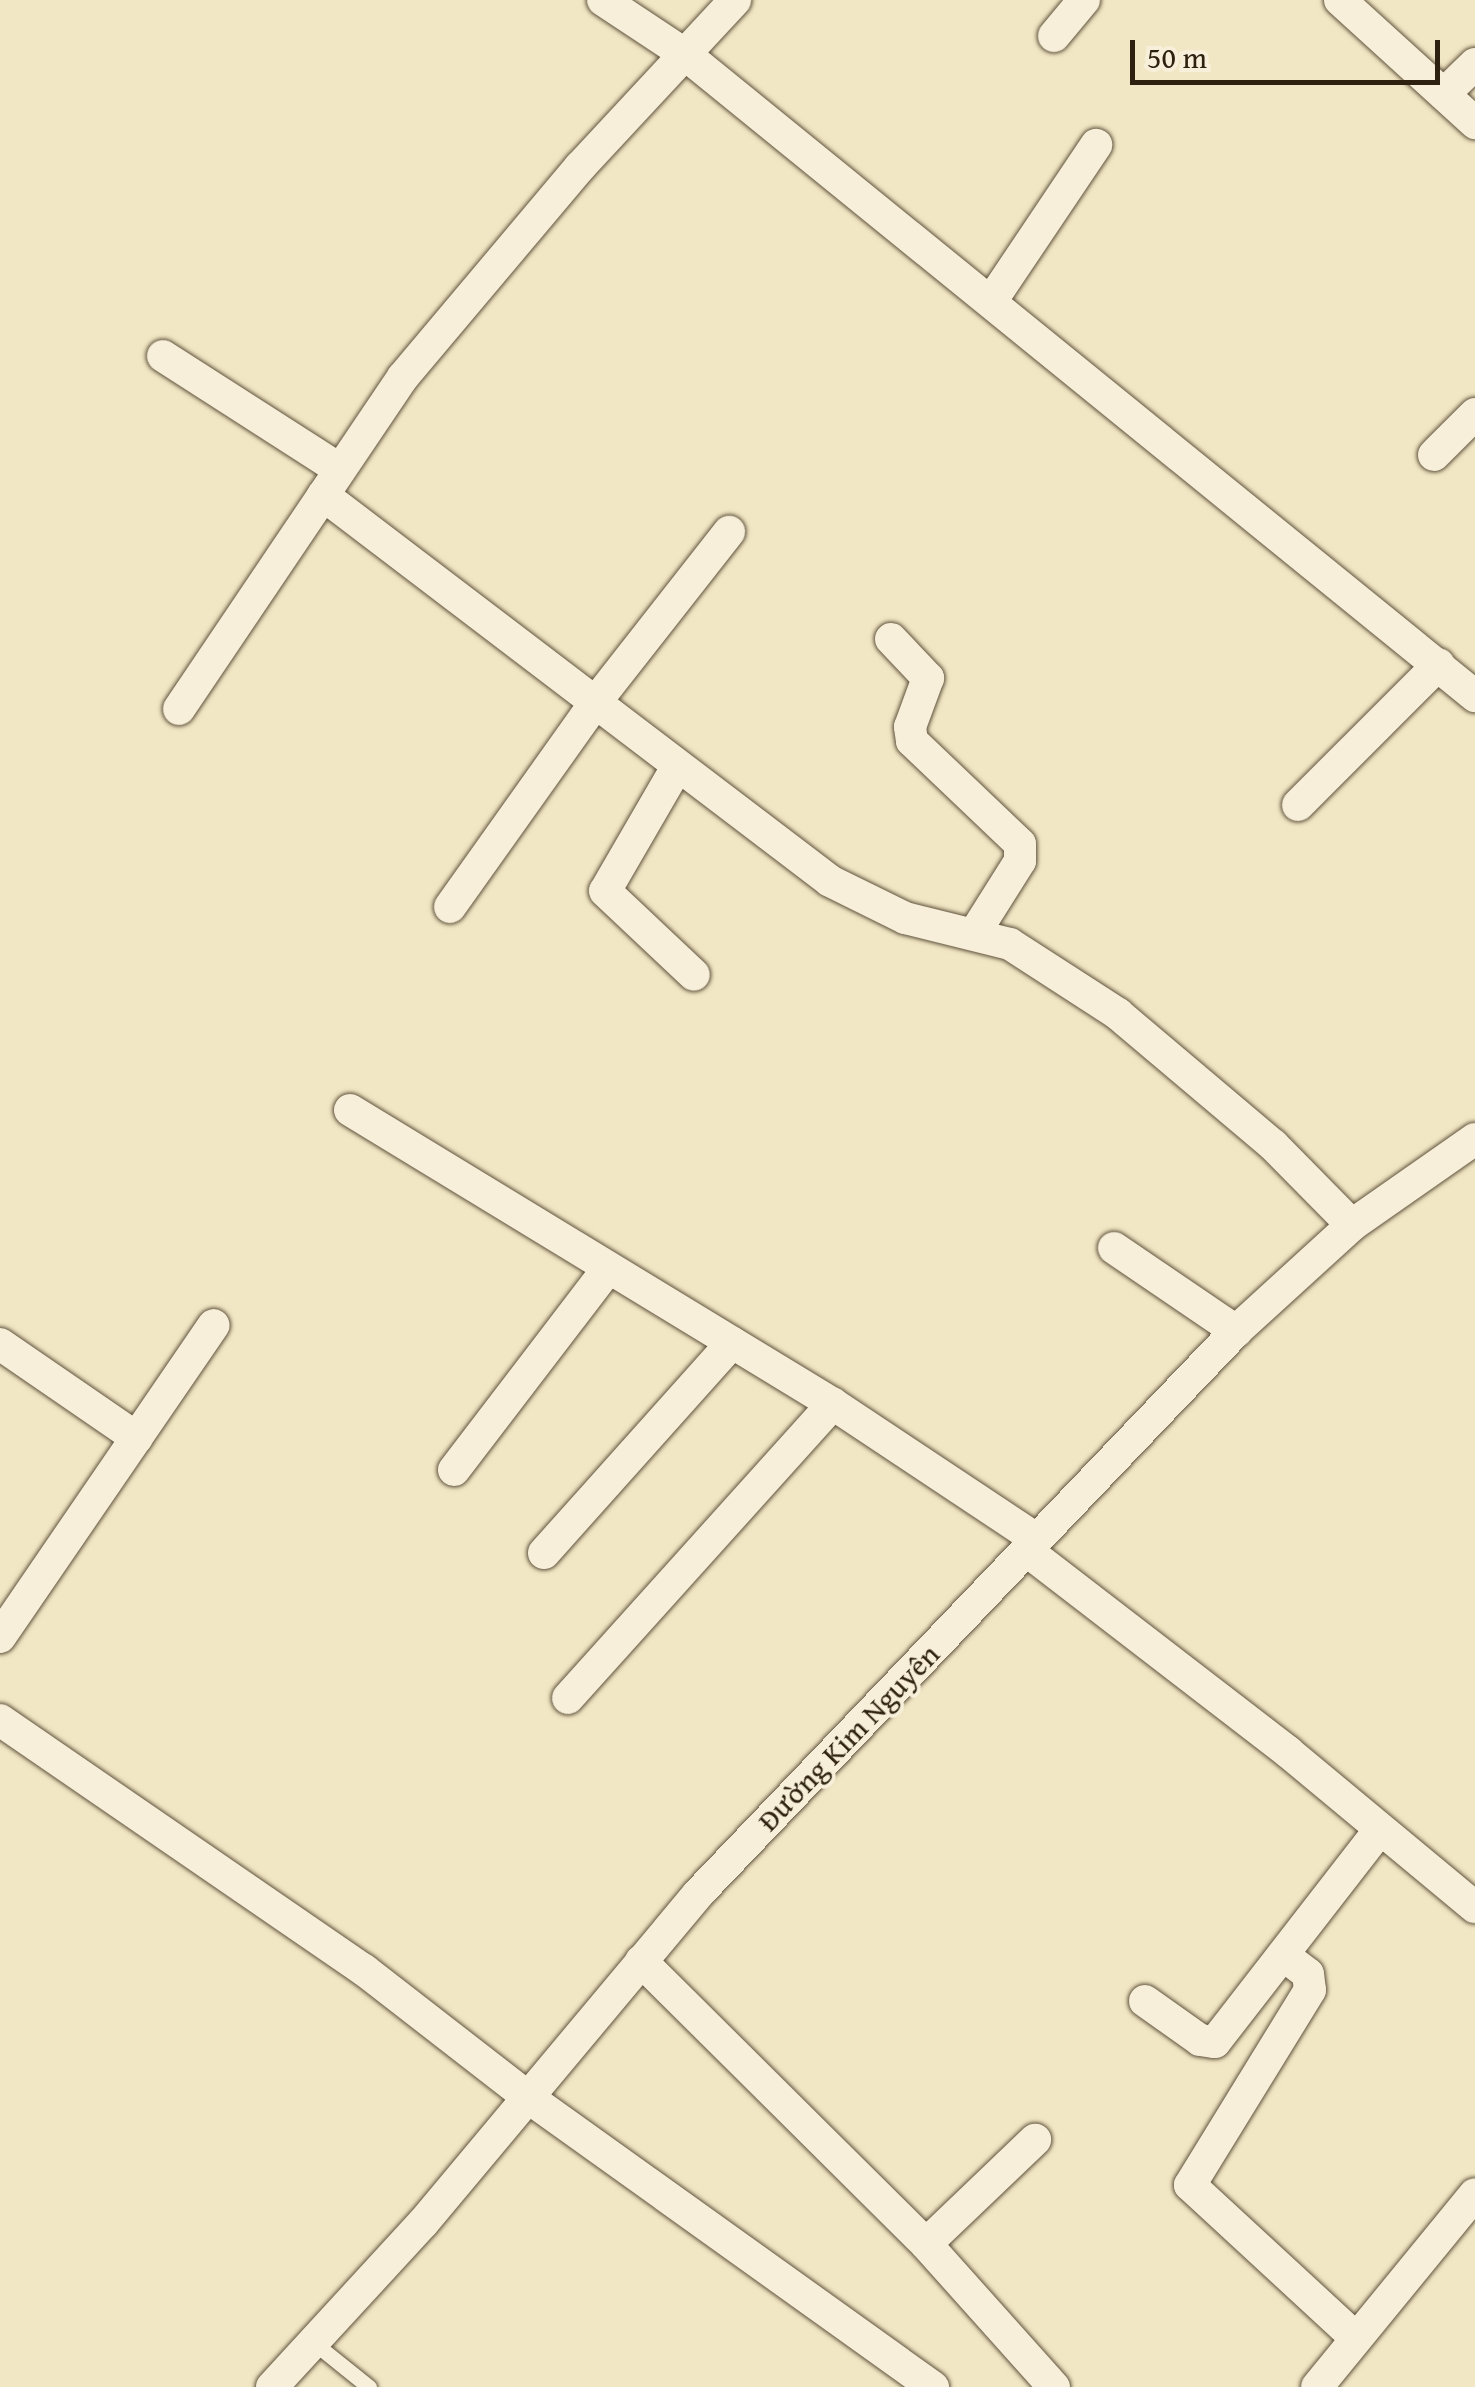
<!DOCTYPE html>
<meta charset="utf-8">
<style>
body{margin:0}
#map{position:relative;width:1475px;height:2387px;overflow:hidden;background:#f2e7c4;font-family:"Gentium Book Plus",serif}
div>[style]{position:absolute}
.roads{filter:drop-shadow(0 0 2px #5f523d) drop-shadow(0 0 2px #5f523d)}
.service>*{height:15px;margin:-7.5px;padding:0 7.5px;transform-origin:7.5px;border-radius:7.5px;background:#f7efd9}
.minor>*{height:32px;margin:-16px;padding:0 16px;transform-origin:16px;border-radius:16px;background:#f7efd9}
span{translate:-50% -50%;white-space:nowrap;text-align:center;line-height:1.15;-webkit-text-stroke:8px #f7efd9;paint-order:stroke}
.street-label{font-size:30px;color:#2e2110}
.scale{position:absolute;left:1130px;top:40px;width:310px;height:45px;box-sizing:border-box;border:5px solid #2e2110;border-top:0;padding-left:12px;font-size:30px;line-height:35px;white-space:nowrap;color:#2e2110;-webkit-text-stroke:8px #f7efd9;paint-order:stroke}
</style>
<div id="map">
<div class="roads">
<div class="service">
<i style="left:313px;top:2342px;width:72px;rotate:38.8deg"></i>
</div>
<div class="minor">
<i style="left:603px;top:0;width:100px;rotate:33.5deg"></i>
<i style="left:686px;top:55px;width:1017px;rotate:39.09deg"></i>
<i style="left:1340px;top:0;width:183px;rotate:42.3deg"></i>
<i style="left:1054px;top:36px;width:47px;rotate:-50.2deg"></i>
<i style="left:1444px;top:94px;width:43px;rotate:-44.1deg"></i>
<i style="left:992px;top:300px;width:187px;rotate:-56.1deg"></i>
<i style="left:163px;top:356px;width:209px;rotate:32.7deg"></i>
<i style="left:1434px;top:455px;width:58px;rotate:-45deg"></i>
<i style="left:323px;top:495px;width:637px;rotate:37.28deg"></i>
<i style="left:830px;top:881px;width:84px;rotate:26.3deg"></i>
<i style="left:905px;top:918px;width:108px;rotate:13.9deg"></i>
<i style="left:1010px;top:944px;width:129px;rotate:32.9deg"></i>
<i style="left:1118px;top:1014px;width:203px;rotate:40.2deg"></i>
<i style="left:1273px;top:1145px;width:112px;rotate:45.4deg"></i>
<i style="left:891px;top:639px;width:54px;rotate:46.5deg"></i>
<i style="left:928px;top:678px;width:52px;rotate:110.2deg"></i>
<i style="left:910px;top:727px;width:14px;rotate:82deg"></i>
<i style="left:912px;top:741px;width:149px;rotate:43.6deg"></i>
<i style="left:1020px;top:844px;width:17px;rotate:90deg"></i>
<i style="left:1020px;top:861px;width:83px;rotate:122.2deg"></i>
<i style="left:179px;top:709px;width:400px;rotate:-56deg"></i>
<i style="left:403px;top:377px;width:275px;rotate:-49.9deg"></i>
<i style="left:580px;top:167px;width:228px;rotate:-47.1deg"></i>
<i style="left:677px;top:767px;width:143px;rotate:120.1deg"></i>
<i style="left:605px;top:891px;width:122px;rotate:43.3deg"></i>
<i style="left:1298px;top:805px;width:199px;rotate:-45deg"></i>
<i style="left:450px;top:907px;width:249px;rotate:-54.6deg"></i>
<i style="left:594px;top:704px;width:219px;rotate:-51.9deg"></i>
<i style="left:350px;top:1110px;width:565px;rotate:31.33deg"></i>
<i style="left:833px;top:1404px;width:244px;rotate:33.6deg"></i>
<i style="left:1114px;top:1248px;width:148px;rotate:34.2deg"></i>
<i style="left:0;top:1344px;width:166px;rotate:34.5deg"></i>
<i style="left:454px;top:1470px;width:252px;rotate:-52.6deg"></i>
<i style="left:1026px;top:1550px;width:331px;rotate:37.6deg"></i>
<i style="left:1288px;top:1752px;width:243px;rotate:39.7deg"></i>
<i style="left:544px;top:1553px;width:282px;rotate:-48.2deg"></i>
<i style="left:0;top:1637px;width:378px;rotate:-55.6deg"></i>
<i style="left:568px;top:1698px;width:396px;rotate:-48deg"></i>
<i style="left:0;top:1720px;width:442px;rotate:34.5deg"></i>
<i style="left:364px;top:1970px;width:209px;rotate:37.8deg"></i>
<i style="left:529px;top:2098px;width:497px;rotate:35.6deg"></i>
<i style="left:1283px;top:1955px;width:31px;rotate:37deg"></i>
<i style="left:1308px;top:1974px;width:16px;rotate:83deg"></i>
<i style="left:1310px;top:1990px;width:229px;rotate:121.6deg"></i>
<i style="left:1190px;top:2185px;width:226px;rotate:42.7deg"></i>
<i style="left:641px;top:1961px;width:402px;rotate:44.8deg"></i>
<i style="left:926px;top:2244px;width:192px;rotate:48.2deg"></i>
<i style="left:1145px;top:2001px;width:67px;rotate:35.3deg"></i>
<i style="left:1200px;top:2040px;width:15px;rotate:8deg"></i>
<i style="left:1215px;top:2042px;width:269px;rotate:-52.2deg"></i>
<i style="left:926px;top:2244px;width:151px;rotate:-43.7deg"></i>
<i style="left:272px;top:2387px;width:223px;rotate:-47.4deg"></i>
<i style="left:423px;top:2223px;width:429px;rotate:-50.1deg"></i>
<i style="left:698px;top:1894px;width:779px;rotate:-46.3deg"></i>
<i style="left:1236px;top:1331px;width:157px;rotate:-42.4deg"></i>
<i style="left:1352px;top:1225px;width:150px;rotate:-35deg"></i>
<i style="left:1317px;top:2387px;width:249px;rotate:-50.7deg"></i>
</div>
</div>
<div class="street-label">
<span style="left:848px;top:1737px;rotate:-46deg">Đường Kim Nguyên</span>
</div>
<div class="scale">50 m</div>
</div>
